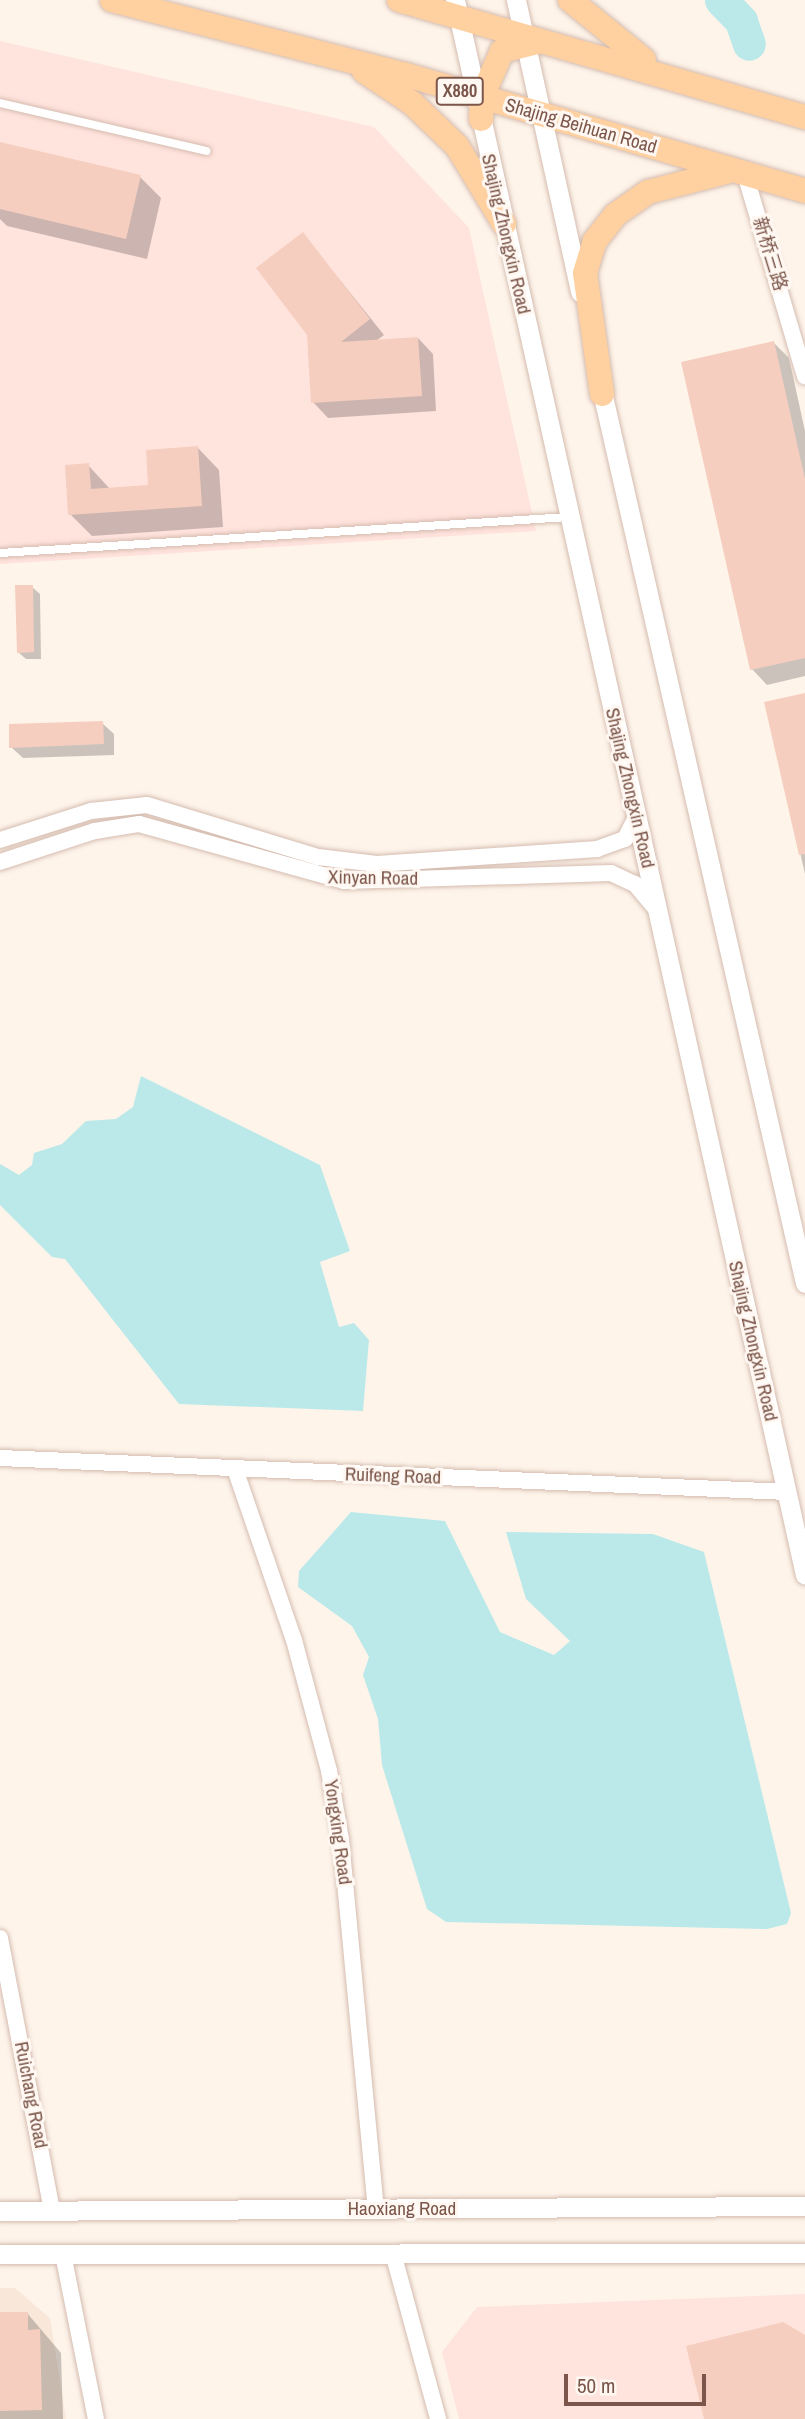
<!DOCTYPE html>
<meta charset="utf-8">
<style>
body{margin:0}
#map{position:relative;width:805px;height:2419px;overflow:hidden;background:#fef4ea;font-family:"Archivo Narrow","Noto Sans SC",sans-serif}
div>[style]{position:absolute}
.residential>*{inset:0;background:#f9e8da}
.commercial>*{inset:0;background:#ffe3dd}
.water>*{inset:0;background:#bbe9ea}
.shadow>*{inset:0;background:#0003}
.river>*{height:33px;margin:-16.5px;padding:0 16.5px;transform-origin:16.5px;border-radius:16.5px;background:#bbe9ea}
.building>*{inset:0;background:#f6cebf}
.roads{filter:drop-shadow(0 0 2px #d5bcb0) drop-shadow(0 0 2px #d5bcb0)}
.service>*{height:8px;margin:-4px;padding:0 4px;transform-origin:4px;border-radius:4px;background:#fff}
.minor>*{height:16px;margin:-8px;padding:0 8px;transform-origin:8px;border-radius:8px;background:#fff}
.tertiary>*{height:19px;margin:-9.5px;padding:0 9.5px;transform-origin:9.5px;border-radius:9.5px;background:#fff}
.primary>*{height:24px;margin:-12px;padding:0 12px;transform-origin:12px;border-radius:12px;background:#ffd0a0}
span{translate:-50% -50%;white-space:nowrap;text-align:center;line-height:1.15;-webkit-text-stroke:6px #fff8f2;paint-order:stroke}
.shield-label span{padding:2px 5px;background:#fff8f2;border:2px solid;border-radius:5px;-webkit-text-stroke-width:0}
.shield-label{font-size:18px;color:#7c564a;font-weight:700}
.street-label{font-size:19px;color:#7c564a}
.scale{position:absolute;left:564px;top:2374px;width:142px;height:32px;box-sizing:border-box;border:4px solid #7c564a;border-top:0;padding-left:9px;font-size:21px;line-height:24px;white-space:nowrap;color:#7c564a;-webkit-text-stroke:5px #fff8f2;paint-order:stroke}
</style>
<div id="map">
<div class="residential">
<i style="clip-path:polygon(0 2288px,15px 2288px,50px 2318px,66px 2419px,0 2419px)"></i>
</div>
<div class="commercial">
<i style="clip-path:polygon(0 41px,374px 127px,469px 228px,536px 531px,0 564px)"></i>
<i style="clip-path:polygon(805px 2294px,805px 2419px,459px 2419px,442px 2352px,477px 2307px)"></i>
</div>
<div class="water">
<i style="clip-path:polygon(141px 1076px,320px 1165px,350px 1251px,320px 1262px,339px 1327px,354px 1323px,369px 1340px,363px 1411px,179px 1404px,65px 1259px,52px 1257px,0 1205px,0 1164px,19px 1175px,32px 1165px,34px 1153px,62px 1144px,86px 1121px,116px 1119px,133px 1107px)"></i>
<i style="clip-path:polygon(351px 1512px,445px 1521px,500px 1632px,554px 1655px,570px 1641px,526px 1599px,506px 1532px,653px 1534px,704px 1552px,791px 1913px,787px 1924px,767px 1929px,446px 1922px,427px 1909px,382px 1765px,378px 1719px,363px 1675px,369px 1657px,352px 1626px,298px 1587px,299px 1571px)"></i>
</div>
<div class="shadow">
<i style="clip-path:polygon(0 144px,140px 177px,161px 198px,147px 259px,7px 226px,0 219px)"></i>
<i style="clip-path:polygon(303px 234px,384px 335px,376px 341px,418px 338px,433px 354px,436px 411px,328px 418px,313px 402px)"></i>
<i style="clip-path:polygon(774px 343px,789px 358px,805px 431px,805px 676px,767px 685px,752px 669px)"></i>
<i style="clip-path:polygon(198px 448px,219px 470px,223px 527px,92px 536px,70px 514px,88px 465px,110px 489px,150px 487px)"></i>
<i style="clip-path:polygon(32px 587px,40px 594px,41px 659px,26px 659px,18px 652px)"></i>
<i style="clip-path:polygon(805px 695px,805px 874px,766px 703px)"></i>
<i style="clip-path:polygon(102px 723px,114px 734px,114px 755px,23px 758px,11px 747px)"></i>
<i style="clip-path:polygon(27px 2313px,61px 2353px,63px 2419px,0 2419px,0 2314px)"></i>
</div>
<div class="river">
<i style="left:721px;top:0;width:29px;rotate:46deg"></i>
<i style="left:741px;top:21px;width:24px;rotate:71deg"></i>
</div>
<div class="building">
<i style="clip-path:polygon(0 142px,141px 175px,126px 239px,0 209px)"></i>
<i style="clip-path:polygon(303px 232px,370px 319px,341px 342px,418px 337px,422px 396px,311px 403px,307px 335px,256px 268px)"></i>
<i style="clip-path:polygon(774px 341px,805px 479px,805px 658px,750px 670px,681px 362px)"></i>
<i style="clip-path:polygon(198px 446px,202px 506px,68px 515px,65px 465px,89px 463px,91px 489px,148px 485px,146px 450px)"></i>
<i style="clip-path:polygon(15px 585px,33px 585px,34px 652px,17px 653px)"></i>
<i style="clip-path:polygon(805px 693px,805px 854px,799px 855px,764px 702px)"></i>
<i style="clip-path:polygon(103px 721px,104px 744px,9px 748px,9px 724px)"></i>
<i style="clip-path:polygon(0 2312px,28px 2312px,28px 2330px,40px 2329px,42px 2410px,0 2411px)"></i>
<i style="clip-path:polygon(783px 2322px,805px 2335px,805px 2419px,704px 2419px,686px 2346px)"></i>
</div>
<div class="roads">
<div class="service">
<i style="left:0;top:103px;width:212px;rotate:13.1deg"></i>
<i style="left:0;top:553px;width:570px;rotate:-3.62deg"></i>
</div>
<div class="minor">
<i style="left:745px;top:174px;width:211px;rotate:73.5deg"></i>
<i style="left:0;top:840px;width:96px;rotate:-17.7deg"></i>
<i style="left:91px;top:811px;width:56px;rotate:-6.1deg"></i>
<i style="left:147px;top:805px;width:179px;rotate:16.9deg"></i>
<i style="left:318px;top:857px;width:59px;rotate:6.8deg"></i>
<i style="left:377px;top:864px;width:221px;rotate:-3.9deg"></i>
<i style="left:597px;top:849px;width:30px;rotate:-20deg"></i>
<i style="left:625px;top:839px;width:25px;rotate:-63deg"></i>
<i style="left:0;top:862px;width:100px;rotate:-18.1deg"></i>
<i style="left:95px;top:831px;width:45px;rotate:-9deg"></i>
<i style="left:139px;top:824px;width:213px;rotate:15.5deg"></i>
<i style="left:344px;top:881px;width:267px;rotate:-1.7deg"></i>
<i style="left:611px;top:873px;width:26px;rotate:25deg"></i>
<i style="left:635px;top:884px;width:31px;rotate:50deg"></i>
<i style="left:0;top:1458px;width:788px;rotate:2.47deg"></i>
<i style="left:235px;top:1469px;width:181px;rotate:71deg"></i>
<i style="left:294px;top:1640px;width:136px;rotate:75deg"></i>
<i style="left:329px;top:1771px;width:70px;rotate:80.1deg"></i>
<i style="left:341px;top:1840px;width:371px;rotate:84.6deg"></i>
<i style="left:0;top:1938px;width:278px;rotate:79.2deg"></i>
<i style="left:393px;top:2253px;width:172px;rotate:74.8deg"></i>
<i style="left:63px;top:2254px;width:168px;rotate:78.7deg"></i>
</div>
<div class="tertiary">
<i style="left:455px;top:0;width:1613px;rotate:77.47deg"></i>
<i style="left:516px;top:0;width:299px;rotate:77.6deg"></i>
<i style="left:600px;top:383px;width:923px;rotate:77.17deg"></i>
<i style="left:0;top:2211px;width:805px;rotate:-0.36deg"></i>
<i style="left:0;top:2254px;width:805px;rotate:-0.07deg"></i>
</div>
<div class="primary">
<i style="left:112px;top:0;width:300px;rotate:14.3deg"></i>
<i style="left:403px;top:74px;width:419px;rotate:16.2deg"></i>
<i style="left:399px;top:0;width:423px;rotate:16.1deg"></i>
<i style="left:570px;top:0;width:95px;rotate:39deg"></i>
<i style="left:364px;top:71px;width:58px;rotate:33.7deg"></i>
<i style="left:412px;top:103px;width:62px;rotate:43.7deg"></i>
<i style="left:457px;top:146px;width:91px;rotate:58.9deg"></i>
<i style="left:481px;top:119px;width:22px;rotate:-87deg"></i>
<i style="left:482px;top:97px;width:50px;rotate:-66.5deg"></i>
<i style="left:502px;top:51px;width:40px;rotate:-14.4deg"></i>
<i style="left:602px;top:394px;width:122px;rotate:-98deg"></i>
<i style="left:585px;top:273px;width:34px;rotate:-73deg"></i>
<i style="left:595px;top:241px;width:33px;rotate:-52deg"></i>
<i style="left:615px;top:215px;width:40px;rotate:-34.9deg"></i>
<i style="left:648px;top:192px;width:81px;rotate:-14.4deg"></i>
</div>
</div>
<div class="shield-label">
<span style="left:460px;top:91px">X880</span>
</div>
<div class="street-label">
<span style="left:581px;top:126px;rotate:16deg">Shajing Beihuan Road</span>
<span style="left:506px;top:234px;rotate:77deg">Shajing Zhongxin Road</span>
<span style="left:770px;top:254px;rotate:73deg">新桥三路</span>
<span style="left:630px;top:788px;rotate:77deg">Shajing Zhongxin Road</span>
<span style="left:373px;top:878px;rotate:1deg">Xinyan Road</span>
<span style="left:753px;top:1341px;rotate:77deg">Shajing Zhongxin Road</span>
<span style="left:393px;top:1476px;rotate:2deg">Ruifeng Road</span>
<span style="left:338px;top:1832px;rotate:82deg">Yongxing Road</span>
<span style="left:31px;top:2095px;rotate:79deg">Ruichang Road</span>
<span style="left:402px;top:2209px">Haoxiang Road</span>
</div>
<div class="scale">50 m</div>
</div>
